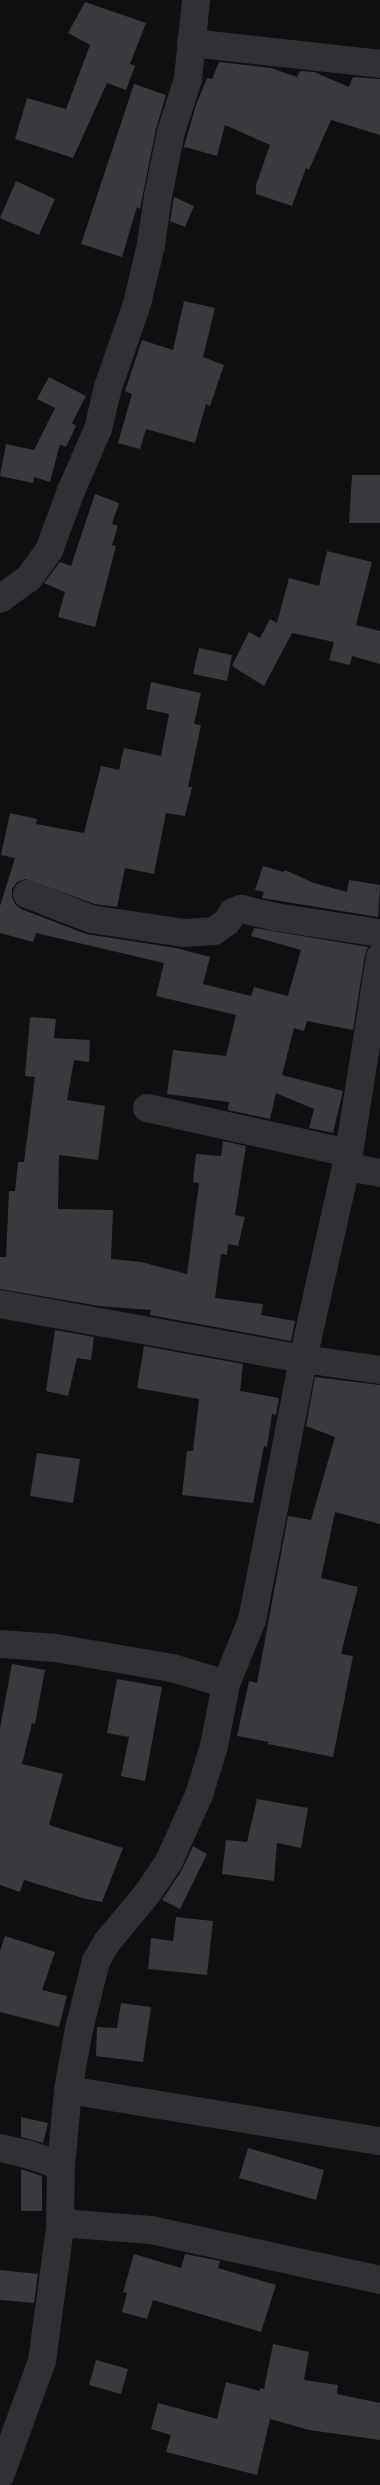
<!DOCTYPE html>
<style>
body{margin:0}
#map{position:relative;width:380px;height:2485px;overflow:hidden;background:#100f11;font-family:Raleway,sans-serif}
div>[style]{position:absolute}
.building>*{inset:0;background:#3a393e}
.minor>*{height:28px;margin:-14px;padding:0 14px;transform-origin:14px;border-radius:14px;background:#303036}
span{translate:-50% -50%;white-space:nowrap;text-align:center;line-height:1.15;-webkit-text-stroke:4px #0b0a0c;paint-order:stroke}
</style>
<div id="map">
<div class="building">
<i style="clip-path:polygon(85px 2px,146px 23px,130px 64px,135px 66px,126px 90px,107px 83px,73px 158px,15px 139px,27px 98px,66px 109px,90px 45px,68px 33px)"></i>
<i style="clip-path:polygon(219px 62px,271px 68px,297px 77px,300px 71px,314px 72px,349px 87px,353px 77px,380px 79px,380px 135px,331px 120px,309px 170px,306px 168px,292px 206px,256px 194px,256px 185px,270px 145px,225px 125px,217px 156px,185px 147px,183px 150px,196px 105px,207px 78px,212px 79px)"></i>
<i style="clip-path:polygon(134px 84px,166px 95px,156px 129px,140px 209px,137px 207px,122px 257px,81px 244px)"></i>
<i style="clip-path:polygon(16px 181px,55px 199px,39px 235px,0 218px)"></i>
<i style="clip-path:polygon(174px 197px,194px 206px,185px 227px,170px 221px)"></i>
<i style="clip-path:polygon(184px 301px,215px 308px,203px 357px,224px 365px,210px 406px,206px 404px,195px 443px,146px 429px,140px 449px,118px 443px,132px 394px,125px 391px,142px 340px,173px 350px)"></i>
<i style="clip-path:polygon(49px 377px,86px 396px,72px 423px,76px 426px,66px 447px,60px 444px,50px 482px,34px 477px,33px 483px,0 476px,6px 444px,34px 450px,55px 408px,37px 399px)"></i>
<i style="clip-path:polygon(352px 475px,380px 475px,380px 523px,349px 523px)"></i>
<i style="clip-path:polygon(95px 494px,119px 503px,112px 524px,118px 526px,112px 545px,116px 546px,95px 627px,58px 617px,65px 592px,44px 583px,60px 562px,71px 566px)"></i>
<i style="clip-path:polygon(327px 551px,372px 562px,356px 625px,380px 631px,380px 664px,352px 656px,350px 665px,329px 660px,334px 642px,292px 633px,264px 686px,232px 666px,249px 632px,260px 638px,270px 619px,277px 623px,289px 578px,319px 586px)"></i>
<i style="clip-path:polygon(199px 648px,232px 655px,227px 681px,193px 674px)"></i>
<i style="clip-path:polygon(151px 682px,201px 693px,194px 724px,201px 725px,188px 787px,192px 787px,185px 816px,166px 813px,154px 874px,125px 868px,117px 907px,95px 904px,25px 879px,17px 882px,12px 889px,12px 897px,15px 904px,21px 909px,86px 934px,176px 948px,210px 957px,203px 984px,251px 996px,254px 987px,288px 996px,301px 950px,251px 936px,254px 928px,368px 947px,365px 955px,353px 1030px,307px 1021px,304px 1031px,294px 1028px,282px 1075px,343px 1091px,333px 1133px,309px 1128px,314px 1109px,276px 1093px,270px 1119px,228px 1110px,229px 1102px,167px 1094px,173px 1050px,226px 1056px,236px 1015px,156px 996px,164px 963px,36px 933px,33px 942px,0 933px,0 906px,15px 858px,1px 855px,10px 813px,37px 819px,36px 824px,84px 833px,101px 766px,119px 770px,124px 748px,161px 756px,169px 714px,146px 709px)"></i>
<i style="clip-path:polygon(263px 866px,284px 872px,285px 870px,314px 883px,347px 892px,349px 880px,380px 885px,378px 917px,262px 898px,264px 892px,255px 890px)"></i>
<i style="clip-path:polygon(30px 1017px,56px 1019px,54px 1038px,90px 1040px,89px 1062px,74px 1060px,67px 1100px,105px 1106px,98px 1160px,59px 1155px,58px 1209px,113px 1210px,111px 1259px,141px 1262px,187px 1274px,199px 1183px,193px 1182px,196px 1154px,221px 1156px,223px 1141px,246px 1146px,235px 1215px,245px 1217px,238px 1246px,228px 1244px,227px 1255px,221px 1254px,215px 1298px,263px 1304px,261px 1315px,295px 1321px,291px 1341px,150px 1315px,151px 1310px,99px 1306px,0 1289px,0 1257px,6px 1257px,9px 1191px,15px 1191px,18px 1162px,24px 1162px,35px 1077px,25px 1076px)"></i>
<i style="clip-path:polygon(55px 1330px,94px 1337px,91px 1360px,77px 1358px,68px 1396px,46px 1391px)"></i>
<i style="clip-path:polygon(144px 1346px,243px 1364px,240px 1391px,279px 1398px,276px 1415px,272px 1414px,267px 1447px,264px 1446px,253px 1503px,182px 1495px,187px 1451px,193px 1451px,199px 1399px,137px 1388px)"></i>
<i style="clip-path:polygon(315px 1377px,380px 1385px,380px 1524px,335px 1512px,321px 1578px,358px 1587px,341px 1654px,353px 1656px,333px 1757px,268px 1744px,269px 1742px,237px 1736px,249px 1681px,257px 1683px,288px 1516px,311px 1520px,335px 1437px,306px 1426px)"></i>
<i style="clip-path:polygon(37px 1453px,80px 1459px,73px 1503px,30px 1496px)"></i>
<i style="clip-path:polygon(12px 1664px,45px 1670px,35px 1724px,32px 1723px,22px 1764px,63px 1774px,49px 1825px,123px 1848px,102px 1902px,86px 1899px,24px 1880px,20px 1892px,0 1885px,0 1728px)"></i>
<i style="clip-path:polygon(117px 1679px,162px 1687px,145px 1781px,121px 1776px,129px 1737px,107px 1733px)"></i>
<i style="clip-path:polygon(257px 1799px,308px 1808px,301px 1848px,277px 1843px,274px 1881px,222px 1874px,226px 1840px,247px 1842px)"></i>
<i style="clip-path:polygon(193px 1846px,207px 1854px,180px 1909px,162px 1900px,182px 1870px)"></i>
<i style="clip-path:polygon(176px 1917px,213px 1921px,207px 1975px,148px 1969px,151px 1938px,173px 1941px)"></i>
<i style="clip-path:polygon(5px 1936px,55px 1952px,42px 1990px,67px 1996px,59px 2027px,0 2012px,0 1951px)"></i>
<i style="clip-path:polygon(121px 2003px,151px 2007px,143px 2062px,96px 2056px,97px 2027px,117px 2028px)"></i>
<i style="clip-path:polygon(21px 2117px,48px 2123px,43px 2143px,21px 2137px)"></i>
<i style="clip-path:polygon(248px 2148px,324px 2170px,316px 2200px,239px 2178px)"></i>
<i style="clip-path:polygon(21px 2169px,42px 2176px,42px 2211px,21px 2211px)"></i>
<i style="clip-path:polygon(134px 2254px,181px 2268px,185px 2254px,220px 2261px,218px 2268px,276px 2285px,261px 2332px,153px 2300px,147px 2319px,122px 2312px,127px 2293px,123px 2292px)"></i>
<i style="clip-path:polygon(0 2270px,38px 2274px,34px 2303px,0 2300px)"></i>
<i style="clip-path:polygon(273px 2344px,309px 2352px,304px 2380px,338px 2385px,337px 2394px,380px 2403px,380px 2440px,309px 2430px,270px 2419px,257px 2475px,166px 2452px,171px 2435px,151px 2429px,158px 2403px,217px 2419px,226px 2382px,260px 2391px,260px 2388px,264px 2389px)"></i>
<i style="clip-path:polygon(96px 2360px,128px 2369px,121px 2394px,89px 2385px)"></i>
</div>
<div class="minor">
<i style="left:191px;top:43px;width:190px;rotate:6.3deg"></i>
<i style="left:0;top:599px;width:36px;rotate:-36deg"></i>
<i style="left:29px;top:578px;width:34px;rotate:-54deg"></i>
<i style="left:49px;top:550px;width:63px;rotate:-69.6deg"></i>
<i style="left:71px;top:491px;width:68px;rotate:-66.5deg"></i>
<i style="left:98px;top:429px;width:43px;rotate:-76.6deg"></i>
<i style="left:108px;top:387px;width:88px;rotate:-70.7deg"></i>
<i style="left:137px;top:304px;width:61px;rotate:-76.7deg"></i>
<i style="left:151px;top:245px;width:49px;rotate:-81.9deg"></i>
<i style="left:158px;top:196px;width:65px;rotate:-78.5deg"></i>
<i style="left:171px;top:132px;width:56px;rotate:-72.2deg"></i>
<i style="left:188px;top:79px;width:79px;rotate:-84.2deg"></i>
<i style="left:27px;top:894px;width:69px;rotate:21.3deg"></i>
<i style="left:91px;top:919px;width:95px;rotate:8.5deg"></i>
<i style="left:185px;top:933px;width:29px;rotate:-4deg"></i>
<i style="left:214px;top:931px;width:16px;rotate:-35deg"></i>
<i style="left:227px;top:922px;width:12px;rotate:-59deg"></i>
<i style="left:233px;top:912px;width:9px;rotate:-21deg"></i>
<i style="left:241px;top:909px;width:35px;rotate:13deg"></i>
<i style="left:275px;top:917px;width:106px;rotate:8.7deg"></i>
<i style="left:147px;top:1108px;width:207px;rotate:12.6deg"></i>
<i style="left:347px;top:1167px;width:34px;rotate:10deg"></i>
<i style="left:0;top:1304px;width:308px;rotate:10.3deg"></i>
<i style="left:303px;top:1359px;width:78px;rotate:8.1deg"></i>
<i style="left:0;top:1644px;width:56px;rotate:4.1deg"></i>
<i style="left:56px;top:1648px;width:118px;rotate:9.8deg"></i>
<i style="left:172px;top:1668px;width:56px;rotate:16.5deg"></i>
<i style="left:68px;top:2090px;width:316px;rotate:9.3deg"></i>
<i style="left:0;top:2148px;width:28px;rotate:13deg"></i>
<i style="left:27px;top:2154px;width:36px;rotate:19deg"></i>
<i style="left:60px;top:2223px;width:91px;rotate:4.4deg"></i>
<i style="left:151px;top:2230px;width:234px;rotate:12.3deg"></i>
<i style="left:0;top:2476px;width:122px;rotate:-69.9deg"></i>
<i style="left:42px;top:2361px;width:135px;rotate:-82.3deg"></i>
<i style="left:60px;top:2227px;width:61px;rotate:-89.1deg"></i>
<i style="left:61px;top:2166px;width:76px;rotate:-84.7deg"></i>
<i style="left:68px;top:2090px;width:62px;rotate:-79.8deg"></i>
<i style="left:79px;top:2029px;width:70px;rotate:-76deg"></i>
<i style="left:96px;top:1961px;width:22px;rotate:-60deg"></i>
<i style="left:107px;top:1942px;width:62px;rotate:-50.2deg"></i>
<i style="left:147px;top:1894px;width:40px;rotate:-56deg"></i>
<i style="left:169px;top:1861px;width:72px;rotate:-65.6deg"></i>
<i style="left:199px;top:1795px;width:51px;rotate:-73deg"></i>
<i style="left:214px;top:1746px;width:63px;rotate:-79deg"></i>
<i style="left:226px;top:1684px;width:69px;rotate:-67.9deg"></i>
<i style="left:252px;top:1620px;width:266px;rotate:-78.9deg"></i>
<i style="left:303px;top:1359px;width:211px;rotate:-77.4deg"></i>
<i style="left:349px;top:1153px;width:198px;rotate:-81deg"></i>
</div>
</div>
